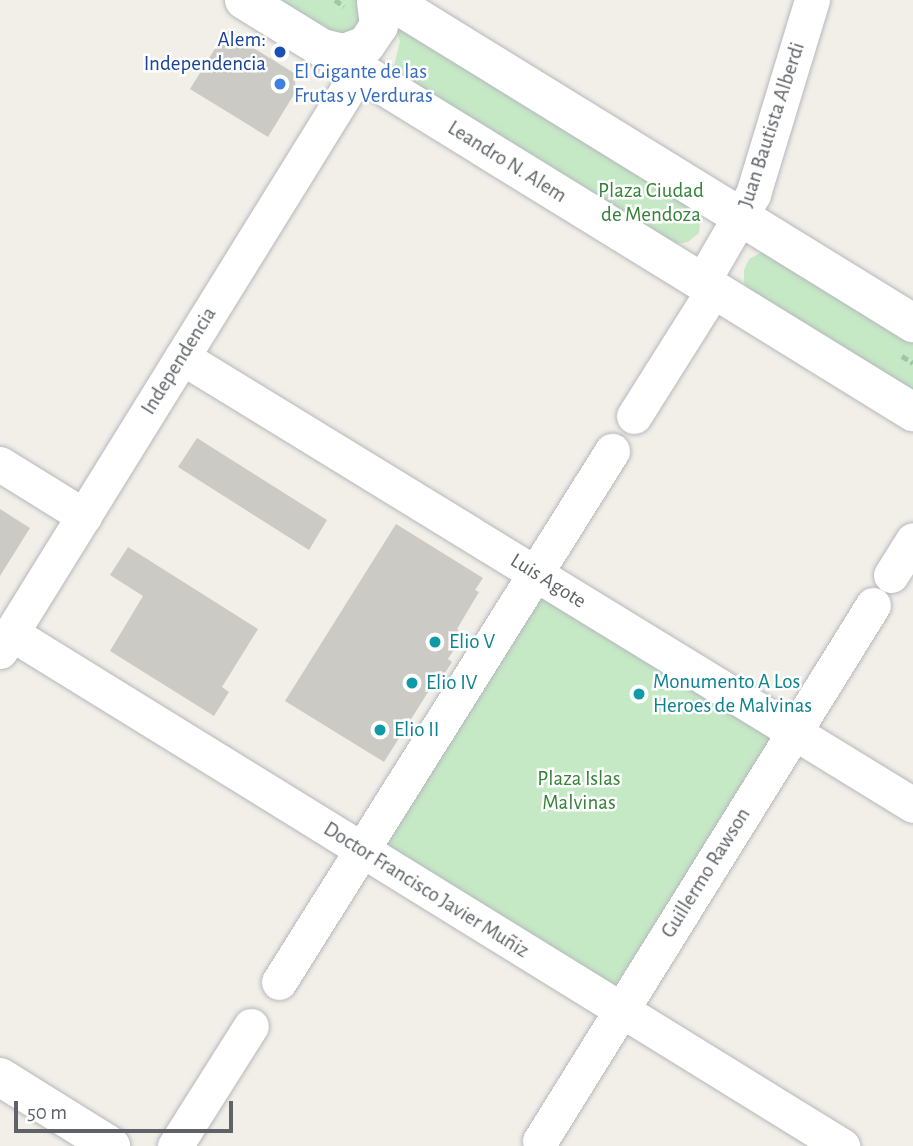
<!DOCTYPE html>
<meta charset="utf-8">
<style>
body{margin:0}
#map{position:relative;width:913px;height:1146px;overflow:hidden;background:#f1efe8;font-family:"Alegreya Sans",sans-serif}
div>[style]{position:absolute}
.green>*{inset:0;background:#c5e8c5}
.building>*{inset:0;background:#cccac5}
.path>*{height:4.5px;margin-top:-2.25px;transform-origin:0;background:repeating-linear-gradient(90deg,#9cc7a9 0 7px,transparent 0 10.5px)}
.roads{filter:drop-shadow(0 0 2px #b5b8bc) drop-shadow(0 0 2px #b5b8bc)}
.street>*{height:35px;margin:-17.5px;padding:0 17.5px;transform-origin:17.5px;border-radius:17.5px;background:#fff}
.secondary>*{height:38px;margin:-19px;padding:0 19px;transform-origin:19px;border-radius:19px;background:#fff}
.dots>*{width:19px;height:19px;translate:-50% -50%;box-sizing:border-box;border:4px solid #fff;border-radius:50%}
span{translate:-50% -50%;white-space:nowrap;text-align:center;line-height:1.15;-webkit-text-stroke:5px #fff;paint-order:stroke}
.transit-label{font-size:21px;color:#164399}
.right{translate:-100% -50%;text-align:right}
.shop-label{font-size:21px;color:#366cbe}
.left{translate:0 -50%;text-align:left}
.street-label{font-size:21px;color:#5f6368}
.park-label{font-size:21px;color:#348238}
.culture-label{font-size:21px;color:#0d838f}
.scale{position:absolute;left:14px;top:1101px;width:219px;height:32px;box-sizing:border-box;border:4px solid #5f6368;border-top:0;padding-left:9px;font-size:21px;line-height:24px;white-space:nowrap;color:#5f6368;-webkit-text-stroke:5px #fff;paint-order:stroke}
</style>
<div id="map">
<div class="green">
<i style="clip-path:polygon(279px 0,357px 0,362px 16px,356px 28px,338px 36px)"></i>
<i style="clip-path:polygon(393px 20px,701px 211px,699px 233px,688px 242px,677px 244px,396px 72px,394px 66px,400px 41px)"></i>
<i style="clip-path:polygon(764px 251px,913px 337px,913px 394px,751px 293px,744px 282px,744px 270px,749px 259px)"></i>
<i style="clip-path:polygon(540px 597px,768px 733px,772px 741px,615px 986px,388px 846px,386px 841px)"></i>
</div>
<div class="building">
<i style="clip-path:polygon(226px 31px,294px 73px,296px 91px,268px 137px,190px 89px)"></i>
<i style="clip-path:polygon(197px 438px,327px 520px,309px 550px,178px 467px)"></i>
<i style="clip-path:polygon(0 509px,30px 528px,0 576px)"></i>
<i style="clip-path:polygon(396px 524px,483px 578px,475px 590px,479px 592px,457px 629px,464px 634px,448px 659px,452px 662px,433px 691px,430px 689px,384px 762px,285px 701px)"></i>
<i style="clip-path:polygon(128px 547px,258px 629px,222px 687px,229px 692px,214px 716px,110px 651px,143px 596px,110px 575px)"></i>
</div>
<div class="path">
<i style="left:335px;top:0;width:11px;rotate:34deg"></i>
<i style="left:902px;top:356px;width:13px;rotate:32deg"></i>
</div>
<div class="roads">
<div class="street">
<i style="left:702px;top:282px;width:102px;rotate:-59.9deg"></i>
<i style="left:753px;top:194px;width:203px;rotate:-73.1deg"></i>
<i style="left:182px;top:357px;width:857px;rotate:31.5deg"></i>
<i style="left:634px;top:416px;width:150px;rotate:-57.8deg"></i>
<i style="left:0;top:464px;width:99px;rotate:31.8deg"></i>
<i style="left:891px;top:575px;width:41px;rotate:-57.8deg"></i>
<i style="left:11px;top:633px;width:977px;rotate:31.69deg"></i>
<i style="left:0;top:651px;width:682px;rotate:-58.24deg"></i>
<i style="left:279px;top:982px;width:627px;rotate:-57.91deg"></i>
<i style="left:540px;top:1141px;width:631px;rotate:-58.15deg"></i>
<i style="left:175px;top:1146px;width:142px;rotate:-57.7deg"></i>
</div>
<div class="secondary">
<i style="left:244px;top:0;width:786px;rotate:31.63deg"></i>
<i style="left:389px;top:0;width:616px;rotate:31.65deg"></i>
<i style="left:322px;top:48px;width:23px;rotate:13deg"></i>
<i style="left:344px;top:53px;width:23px;rotate:-20deg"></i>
<i style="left:366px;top:45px;width:23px;rotate:-56deg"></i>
<i style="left:379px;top:26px;width:26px;rotate:-97deg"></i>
<i style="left:0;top:1077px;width:131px;rotate:31.9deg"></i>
</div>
</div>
<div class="dots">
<i style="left:280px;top:52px;background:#1a4fb4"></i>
<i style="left:280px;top:84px;background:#3f7fe0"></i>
<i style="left:435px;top:642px;background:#0f9aa8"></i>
<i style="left:412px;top:683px;background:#0f9aa8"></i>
<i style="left:639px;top:694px;background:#0f9aa8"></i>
<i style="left:380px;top:730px;background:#0f9aa8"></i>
</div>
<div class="transit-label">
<span class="right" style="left:266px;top:52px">Alem:<br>Independencia</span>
</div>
<div class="shop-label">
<span class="left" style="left:294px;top:84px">El Gigante de las<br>Frutas y Verduras</span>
</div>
<div class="street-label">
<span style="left:772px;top:125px;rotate:-72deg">Juan Bautista Alberdi</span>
<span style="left:507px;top:162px;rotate:32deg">Leandro N. Alem</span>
<span style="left:179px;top:361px;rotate:-58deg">Independencia</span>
<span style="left:548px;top:581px;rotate:32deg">Luis Agote</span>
<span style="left:706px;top:873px;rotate:-58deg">Guillermo Rawson</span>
<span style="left:426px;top:890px;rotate:32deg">Doctor Francisco Javier Muñiz</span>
</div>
<div class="park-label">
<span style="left:651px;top:203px">Plaza Ciudad<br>de Mendoza</span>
<span style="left:579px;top:791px">Plaza Islas<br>Malvinas</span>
</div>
<div class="culture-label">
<span class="left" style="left:449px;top:642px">Elio V</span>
<span class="left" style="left:653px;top:694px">Monumento A Los<br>Heroes de Malvinas</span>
<span class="left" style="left:426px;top:683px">Elio IV</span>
<span class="left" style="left:394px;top:730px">Elio II</span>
</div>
<div class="scale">50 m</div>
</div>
